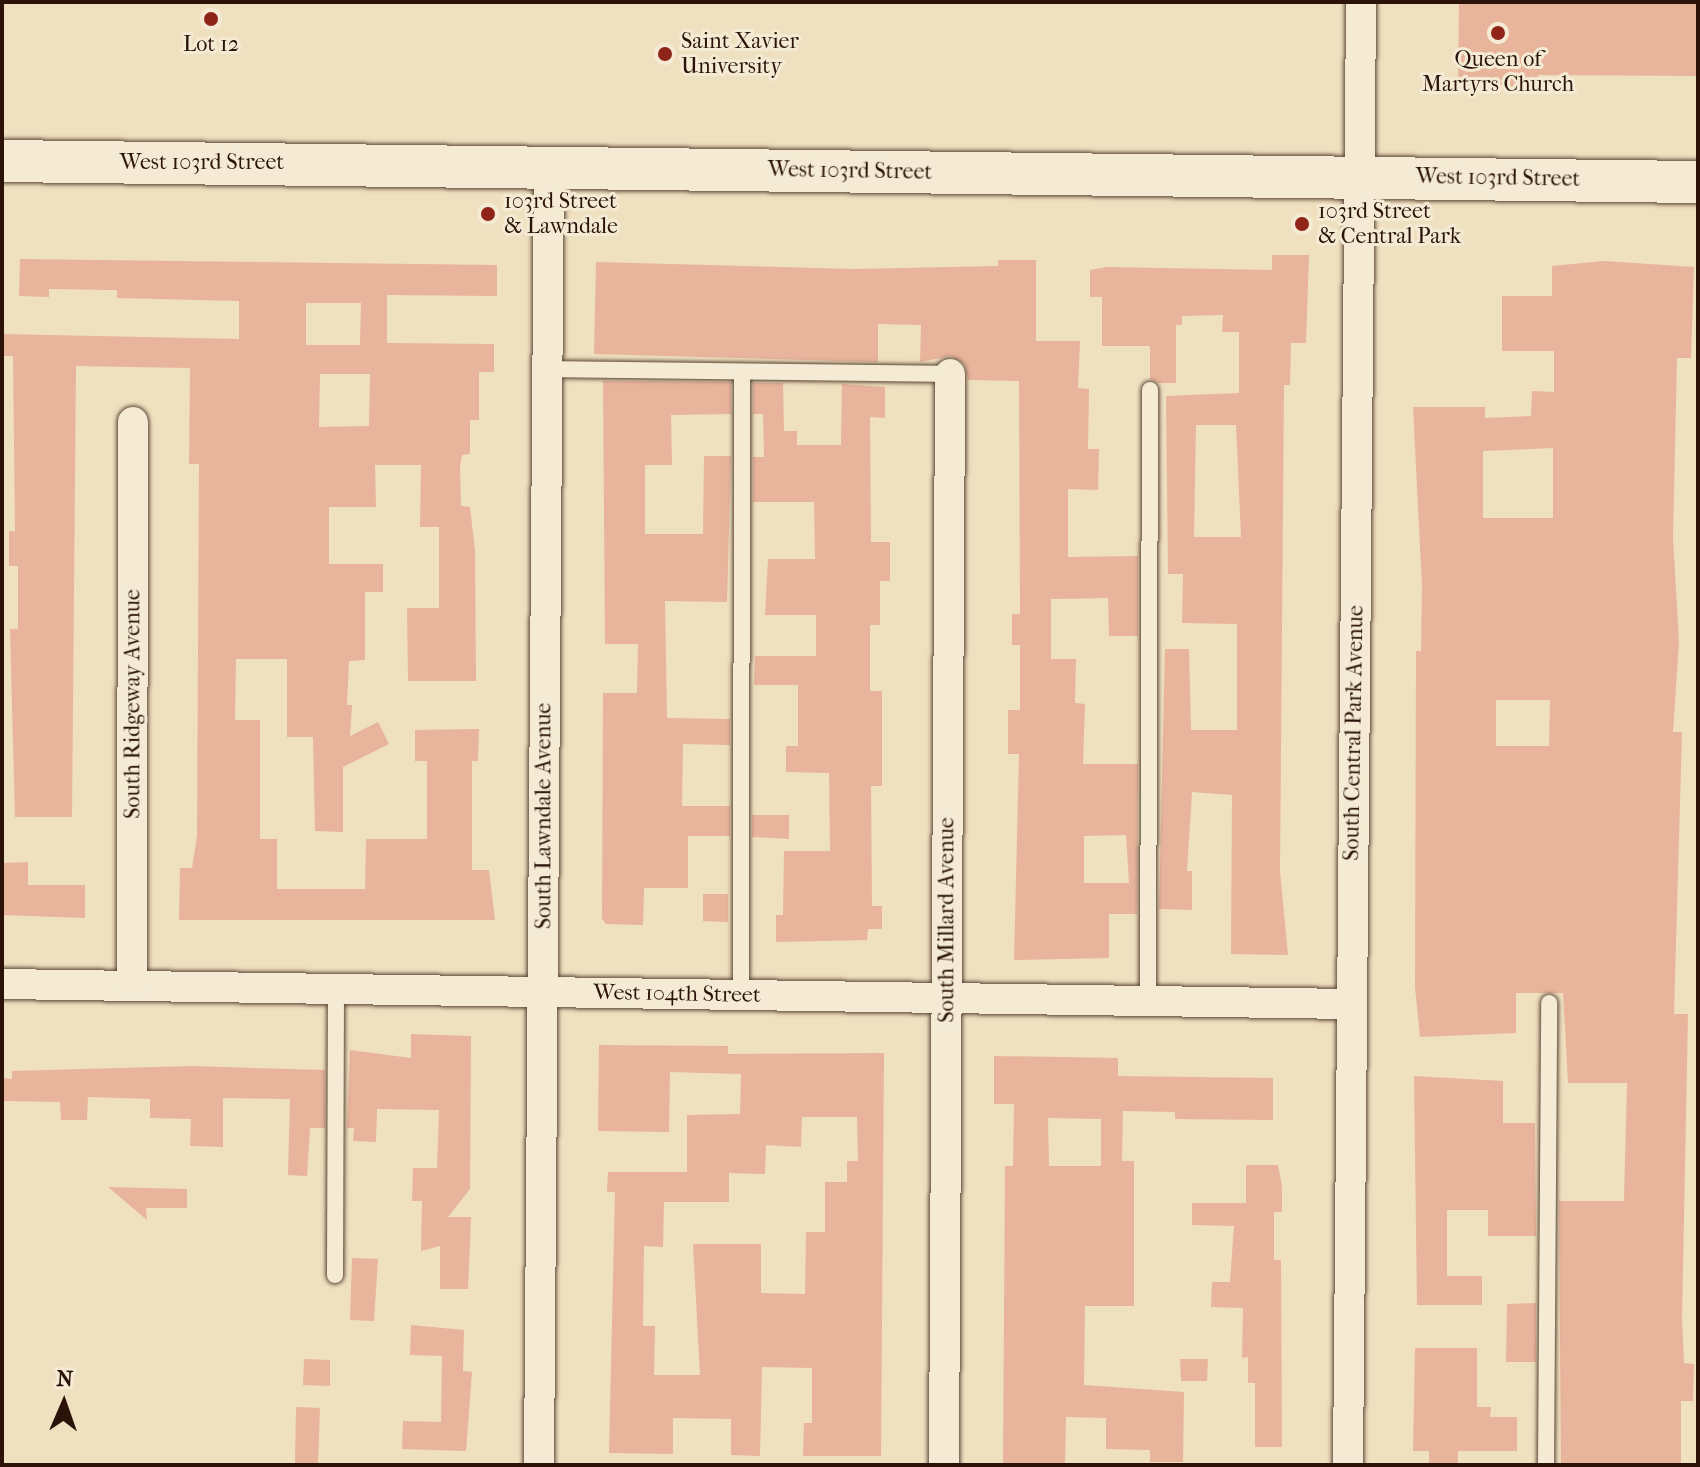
<!DOCTYPE html>
<style>
body{margin:0}
#map{position:relative;width:1700px;height:1467px;overflow:hidden;background:#efe0bf;font-family:"IM FELL French Canon",serif}
div>[style]{position:absolute}
.building>*{inset:0;background:#e8b49b}
.roads{filter:drop-shadow(0 0 2px #5c4636) drop-shadow(0 0 2px #5c4636)}
.lane>*{height:16px;margin:-8px;padding:0 8px;transform-origin:8px;border-radius:8px;background:#f5ebd5}
.street>*{height:30px;margin:-15px;padding:0 15px;transform-origin:15px;border-radius:15px;background:#f5ebd5}
.secondary>*{height:42px;margin:-21px;padding:0 21px;transform-origin:21px;border-radius:21px;background:#f5ebd5}
.dots>*{width:22px;height:22px;translate:-50% -50%;box-sizing:border-box;border:4px solid #f5ebd5;border-radius:50%}
span{translate:-50% -50%;white-space:nowrap;text-align:center;line-height:1.15;-webkit-text-stroke:6px #f5ebd5;paint-order:stroke}
.poi-label{font-size:22px;color:#2b1309}
.left{translate:0 -50%;text-align:left}
.street-label{font-size:22px;color:#2b1309}
.frame{position:absolute;inset:0;border:4px solid #2b1309;pointer-events:none}
.north{position:absolute;left:24px;top:1363px;width:80px;height:80px;-webkit-text-stroke:6px #f5ebd5;paint-order:stroke;rotate:2deg;font-size:22px;font-weight:700;line-height:32px;text-align:center;color:#2b1309}
.north::after{content:'';display:block;margin:auto;width:28px;height:36px;background:#2b1309;clip-path:polygon(50% 0,100% 100%,50% 72%,0 100%)}
</style>
<div id="map">
<div class="building">
<i style="clip-path:polygon(1459px 2px,1698px 2px,1698px 76px,1538px 75px,1537px 87px,1458px 86px)"></i>
<i style="clip-path:polygon(evenodd,1272px 255px,1309px 255px,1306px 343px,1291px 343px,1290px 385px,1284px 385px,1280px 871px,1288px 955px,1231px 954px,1232px 795px,1192px 792px,1187px 871px,1192px 871px,1192px 910px,1159px 909px,1165px 649px,1189px 649px,1191px 730px,1237px 730px,1237px 624px,1182px 623px,1183px 574px,1168px 574px,1166px 396px,1239px 393px,1239px 332px,1222px 332px,1223px 315px,1182px 316px,1182px 325px,1176px 325px,1176px 383px,1158px 383px,1150px 379px,1150px 346px,1102px 346px,1102px 297px,1090px 297px,1090px 270px,1107px 267px,1272px 270px,1272px 255px,1196px 425px,1236px 425px,1241px 537px,1194px 537px,1196px 425px)"></i>
<i style="clip-path:polygon(evenodd,20px 259px,497px 265px,497px 296px,387px 295px,387px 343px,494px 344px,494px 372px,479px 372px,479px 420px,470px 420px,470px 454px,462px 455px,460px 466px,461px 506px,470px 507px,475px 550px,476px 681px,408px 681px,407px 608px,439px 608px,439px 527px,420px 527px,421px 465px,375px 465px,376px 507px,329px 507px,329px 564px,383px 564px,383px 592px,365px 592px,365px 660px,349px 661px,347px 705px,352px 705px,350px 736px,378px 722px,389px 744px,343px 767px,343px 832px,315px 831px,313px 737px,287px 737px,287px 659px,236px 659px,235px 720px,260px 720px,260px 839px,277px 839px,277px 889px,365px 889px,366px 839px,427px 839px,427px 761px,415px 761px,415px 730px,479px 729px,478px 761px,472px 761px,472px 870px,489px 870px,495px 920px,179px 920px,180px 868px,192px 868px,197px 836px,199px 464px,189px 464px,190px 368px,76px 366px,72px 817px,15px 817px,10px 629px,18px 629px,18px 566px,9px 566px,9px 531px,15px 531px,13px 356px,2px 356px,2px 334px,239px 339px,239px 301px,117px 298px,117px 290px,49px 289px,49px 297px,19px 296px,20px 259px,306px 303px,361px 303px,360px 345px,306px 345px,306px 303px,20px 259px,320px 374px,370px 374px,369px 426px,319px 427px,320px 374px)"></i>
<i style="clip-path:polygon(evenodd,998px 260px,1036px 260px,1036px 341px,1080px 341px,1078px 388px,1089px 389px,1088px 449px,1099px 449px,1098px 490px,1068px 489px,1068px 557px,1138px 556px,1138px 636px,1109px 636px,1108px 598px,1051px 599px,1051px 659px,1076px 659px,1075px 703px,1085px 704px,1083px 764px,1138px 764px,1137px 914px,1109px 914px,1109px 958px,1014px 960px,1019px 754px,1008px 754px,1008px 710px,1020px 710px,1020px 645px,1012px 645px,1012px 614px,1020px 614px,1019px 381px,968px 380px,965px 364px,951px 356px,920px 362px,921px 325px,878px 324px,878px 362px,594px 354px,596px 262px,853px 269px,998px 266px,998px 260px,1126px 835px,1129px 883px,1084px 883px,1084px 836px,1126px 835px)"></i>
<i style="clip-path:polygon(evenodd,1604px 261px,1694px 267px,1691px 358px,1677px 358px,1673px 538px,1679px 642px,1673px 732px,1682px 732px,1674px 1014px,1688px 1014px,1682px 1320px,1684px 1363px,1694px 1364px,1693px 1401px,1681px 1401px,1681px 1465px,1561px 1465px,1559px 1201px,1624px 1201px,1627px 1083px,1568px 1083px,1563px 993px,1516px 993px,1516px 1033px,1420px 1037px,1415px 987px,1416px 651px,1421px 651px,1422px 586px,1413px 407px,1485px 407px,1485px 418px,1531px 416px,1532px 391px,1554px 392px,1554px 351px,1502px 351px,1502px 296px,1552px 296px,1552px 266px,1604px 261px,1553px 448px,1553px 518px,1483px 518px,1483px 451px,1553px 448px,1604px 261px,1496px 700px,1550px 700px,1549px 746px,1496px 746px,1496px 700px)"></i>
<i style="clip-path:polygon(603px 381px,731px 382px,731px 414px,671px 415px,672px 465px,645px 465px,645px 534px,703px 534px,704px 456px,731px 456px,727px 602px,665px 601px,667px 718px,730px 719px,730px 745px,683px 744px,682px 806px,730px 806px,730px 836px,688px 836px,688px 888px,644px 888px,643px 925px,606px 924px,602px 919px,603px 693px,637px 693px,638px 644px,605px 644px)"></i>
<i style="clip-path:polygon(753px 383px,783px 383px,784px 431px,797px 431px,797px 445px,841px 445px,842px 384px,885px 387px,885px 418px,870px 417px,871px 542px,890px 542px,890px 581px,880px 581px,880px 625px,870px 625px,870px 691px,882px 691px,882px 786px,871px 786px,872px 906px,882px 906px,882px 929px,868px 929px,867px 940px,776px 942px,776px 915px,783px 915px,784px 851px,830px 851px,829px 773px,786px 772px,786px 746px,798px 746px,798px 685px,754px 685px,755px 656px,816px 656px,816px 615px,765px 615px,768px 559px,815px 559px,814px 502px,753px 502px,753px 457px,764px 457px,763px 414px,753px 414px)"></i>
<i style="clip-path:polygon(752px 815px,789px 815px,789px 839px,752px 837px)"></i>
<i style="clip-path:polygon(28px 862px,28px 885px,85px 885px,85px 918px,2px 915px,2px 863px)"></i>
<i style="clip-path:polygon(703px 894px,728px 894px,728px 922px,703px 921px)"></i>
<i style="clip-path:polygon(411px 1034px,471px 1036px,470px 1189px,448px 1217px,471px 1217px,468px 1289px,440px 1289px,440px 1246px,421px 1251px,422px 1201px,412px 1201px,413px 1168px,437px 1168px,439px 1110px,377px 1109px,376px 1142px,353px 1141px,354px 1128px,347px 1128px,350px 1050px,411px 1058px)"></i>
<i style="clip-path:polygon(evenodd,599px 1045px,728px 1046px,728px 1054px,884px 1053px,881px 1456px,803px 1456px,804px 1423px,812px 1423px,812px 1368px,762px 1367px,760px 1456px,731px 1455px,731px 1419px,673px 1418px,673px 1454px,609px 1453px,615px 1192px,607px 1192px,608px 1172px,687px 1172px,687px 1115px,740px 1114px,741px 1074px,670px 1072px,669px 1132px,598px 1131px,599px 1045px,802px 1117px,857px 1117px,858px 1161px,847px 1161px,847px 1182px,825px 1182px,825px 1232px,806px 1232px,805px 1294px,761px 1293px,761px 1244px,693px 1244px,700px 1375px,654px 1375px,655px 1326px,643px 1326px,644px 1246px,663px 1247px,664px 1202px,729px 1202px,729px 1173px,765px 1174px,766px 1145px,801px 1147px,802px 1117px)"></i>
<i style="clip-path:polygon(evenodd,994px 1056px,1118px 1058px,1118px 1076px,1273px 1078px,1273px 1120px,1175px 1119px,1175px 1112px,1123px 1111px,1122px 1161px,1134px 1161px,1134px 1306px,1085px 1306px,1084px 1385px,1184px 1392px,1183px 1462px,1150px 1462px,1150px 1450px,1106px 1449px,1106px 1418px,1066px 1417px,1065px 1465px,1003px 1465px,1005px 1166px,1013px 1166px,1014px 1104px,994px 1104px,994px 1056px,1048px 1118px,1101px 1119px,1101px 1166px,1049px 1166px,1048px 1118px)"></i>
<i style="clip-path:polygon(191px 1066px,325px 1070px,325px 1128px,310px 1128px,307px 1176px,288px 1175px,290px 1099px,223px 1098px,223px 1147px,190px 1146px,191px 1119px,150px 1118px,150px 1099px,88px 1097px,87px 1120px,61px 1120px,60px 1102px,2px 1101px,2px 1078px,12px 1079px,12px 1071px)"></i>
<i style="clip-path:polygon(1414px 1076px,1503px 1081px,1503px 1123px,1535px 1123px,1536px 1236px,1488px 1236px,1488px 1210px,1447px 1210px,1447px 1276px,1482px 1276px,1482px 1305px,1417px 1305px)"></i>
<i style="clip-path:polygon(1246px 1165px,1278px 1165px,1282px 1186px,1282px 1212px,1274px 1212px,1274px 1260px,1281px 1260px,1282px 1447px,1255px 1447px,1255px 1383px,1248px 1383px,1248px 1357px,1242px 1358px,1243px 1308px,1211px 1307px,1212px 1282px,1230px 1282px,1234px 1226px,1192px 1225px,1192px 1203px,1246px 1203px)"></i>
<i style="clip-path:polygon(108px 1187px,187px 1189px,187px 1208px,146px 1208px,147px 1220px)"></i>
<i style="clip-path:polygon(352px 1258px,378px 1259px,374px 1321px,350px 1320px)"></i>
<i style="clip-path:polygon(1536px 1303px,1536px 1362px,1506px 1362px,1507px 1304px)"></i>
<i style="clip-path:polygon(411px 1325px,464px 1330px,463px 1371px,472px 1372px,466px 1451px,402px 1449px,403px 1421px,441px 1422px,442px 1356px,410px 1355px)"></i>
<i style="clip-path:polygon(1415px 1348px,1477px 1348px,1477px 1407px,1491px 1407px,1490px 1417px,1517px 1417px,1517px 1451px,1458px 1451px,1458px 1465px,1429px 1465px,1429px 1451px,1413px 1451px)"></i>
<i style="clip-path:polygon(304px 1359px,330px 1360px,330px 1386px,303px 1385px)"></i>
<i style="clip-path:polygon(1180px 1359px,1208px 1359px,1207px 1381px,1181px 1381px)"></i>
<i style="clip-path:polygon(296px 1407px,320px 1408px,318px 1465px,295px 1465px)"></i>
</div>
<div class="roads">
<div class="lane">
<i style="left:548px;top:369px;width:402px;rotate:0.7deg"></i>
<i style="left:741px;top:995px;width:623px;rotate:-89.91deg"></i>
<i style="left:1148px;top:1001px;width:611px;rotate:-89.81deg"></i>
<i style="left:335px;top:1275px;width:287px;rotate:-89.8deg"></i>
<i style="left:1546px;top:1465px;width:462px;rotate:-89.6deg"></i>
</div>
<div class="street">
<i style="left:2px;top:984px;width:1349px;rotate:0.85deg"></i>
<i style="left:132px;top:985px;width:563px;rotate:-89.9deg"></i>
<i style="left:539px;top:1465px;width:1299px;rotate:-89.56deg"></i>
<i style="left:944px;top:1465px;width:1091px;rotate:-89.68deg"></i>
<i style="left:1348px;top:1465px;width:1463px;rotate:-89.49deg"></i>
</div>
<div class="secondary">
<i style="left:2px;top:161px;width:1696px;rotate:0.71deg"></i>
</div>
</div>
<div class="dots">
<i style="left:211px;top:19px;background:#8f2418"></i>
<i style="left:1498px;top:33px;background:#8f2418"></i>
<i style="left:665px;top:54px;background:#8f2418"></i>
<i style="left:488px;top:214px;background:#8f2418"></i>
<i style="left:1302px;top:224px;background:#8f2418"></i>
</div>
<div class="poi-label">
<span class="left" style="left:681px;top:54px">Saint Xavier<br>University</span>
<span style="left:211px;top:45px">Lot 12</span>
<span style="left:1498px;top:72px">Queen of<br>Martyrs Church</span>
<span class="left" style="left:504px;top:214px">103rd Street<br>&amp; Lawndale</span>
<span class="left" style="left:1318px;top:224px">103rd Street<br>&amp; Central Park</span>
</div>
<div class="street-label">
<span style="left:202px;top:163px">West 103rd Street</span>
<span style="left:850px;top:171px;rotate:1deg">West 103rd Street</span>
<span style="left:1498px;top:178px;rotate:1deg">West 103rd Street</span>
<span style="left:133px;top:704px;rotate:-90deg">South Ridgeway Avenue</span>
<span style="left:1354px;top:733px;rotate:-89deg">South Central Park Avenue</span>
<span style="left:544px;top:816px;rotate:-90deg">South Lawndale Avenue</span>
<span style="left:947px;top:920px;rotate:-90deg">South Millard Avenue</span>
<span style="left:677px;top:994px;rotate:1deg">West 104th Street</span>
</div>
<div class="frame"></div>
<div class="north">N</div>
</div>
